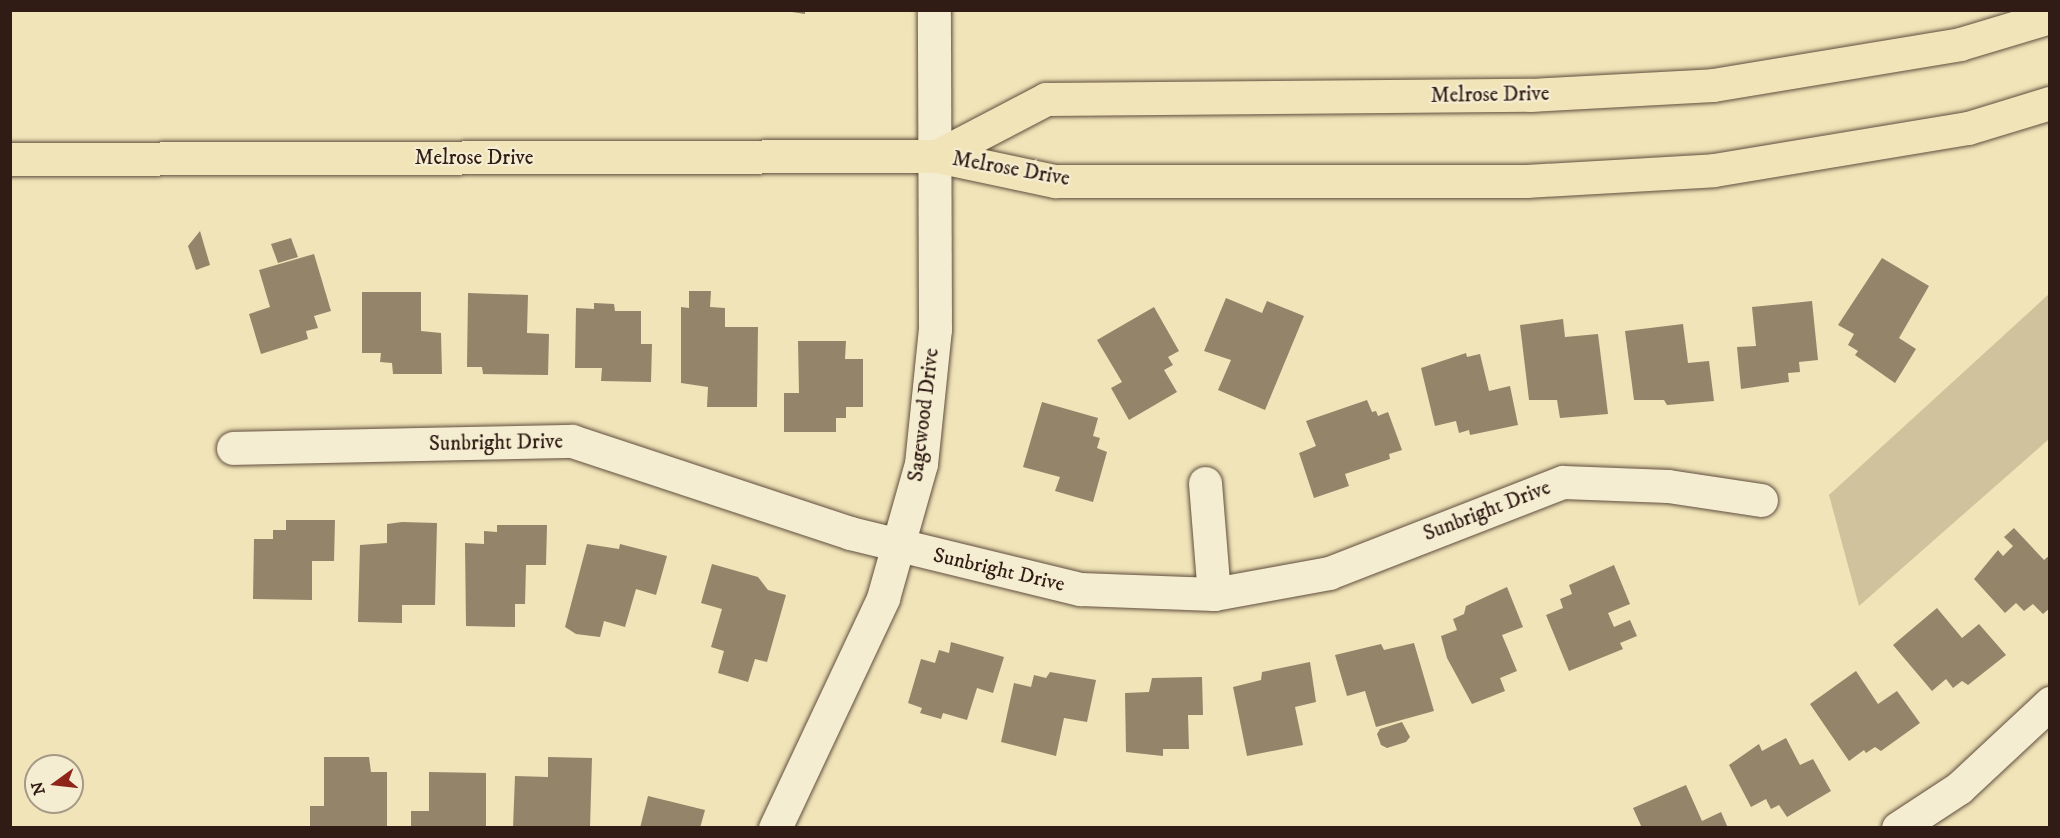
<!DOCTYPE html>
<style>
body{margin:0}
#map{position:relative;width:2060px;height:838px;overflow:hidden;background:#f0e4b8;font-family:"IM FELL DW Pica",serif}
div>[style]{position:absolute}
.green>*{inset:0;background:#cfc29c}
.building>*{inset:0;background:#94846a}
.roads{filter:drop-shadow(0 0 2px #604e3e) drop-shadow(0 0 2px #604e3e)}
.minor>*{height:33px;margin:-16.5px;padding:0 16.5px;transform-origin:16.5px;border-radius:16.5px;background:#f5edd1}
.major>*{height:33px;margin:-16.5px;padding:0 16.5px;transform-origin:16.5px;border-radius:16.5px;background:#f0e4b8}
span{translate:-50% -50%;white-space:nowrap;text-align:center;line-height:1.15;-webkit-text-stroke:4.5px #f5edd1;paint-order:stroke}
.street-label{font-size:21px;color:#301c15}
.frame{position:absolute;inset:0;border:12px solid #301c15;pointer-events:none}
.north{position:absolute;left:24px;top:754px;width:60px;height:60px;box-sizing:border-box;background:#f5edd1;border:2px solid #a69986;border-radius:50%;rotate:255deg;font-size:16px;font-weight:700;line-height:24px;text-align:center;color:#301c15}
.north::after{content:'';display:block;margin:auto;width:21px;height:27px;background:#8f2418;clip-path:polygon(50% 0,100% 100%,50% 72%,0 100%)}
</style>
<div id="map">
<div class="green">
<i style="clip-path:polygon(2049px 294px,2049px 439px,1859px 606px,1829px 495px)"></i>
</div>
<div class="building">
<i style="clip-path:polygon(779px 10px,805px 10px,805px 14px)"></i>
<i style="clip-path:polygon(200px 231px,210px 265px,196px 270px,188px 246px)"></i>
<i style="clip-path:polygon(291px 238px,298px 257px,278px 263px,271px 244px)"></i>
<i style="clip-path:polygon(314px 254px,331px 311px,314px 316px,318px 328px,306px 331px,308px 339px,261px 354px,249px 314px,270px 307px,259px 270px)"></i>
<i style="clip-path:polygon(1882px 258px,1929px 286px,1899px 338px,1916px 349px,1895px 383px,1855px 355px,1858px 351px,1848px 345px,1854px 334px,1838px 325px)"></i>
<i style="clip-path:polygon(689px 291px,711px 291px,710px 307px,725px 308px,725px 327px,758px 327px,757px 407px,707px 407px,708px 387px,681px 383px,681px 307px,689px 308px)"></i>
<i style="clip-path:polygon(362px 292px,421px 292px,421px 331px,441px 333px,442px 374px,393px 374px,392px 363px,380px 362px,381px 353px,362px 353px)"></i>
<i style="clip-path:polygon(468px 293px,528px 295px,527px 333px,549px 334px,548px 375px,483px 374px,482px 367px,467px 367px)"></i>
<i style="clip-path:polygon(1226px 298px,1262px 313px,1267px 301px,1304px 316px,1265px 410px,1218px 390px,1231px 360px,1204px 351px)"></i>
<i style="clip-path:polygon(1812px 301px,1818px 360px,1799px 362px,1800px 372px,1788px 373px,1789px 382px,1741px 389px,1737px 347px,1756px 346px,1752px 307px)"></i>
<i style="clip-path:polygon(594px 303px,614px 304px,615px 311px,641px 311px,641px 344px,652px 344px,651px 382px,601px 381px,602px 368px,575px 368px,576px 308px,594px 309px)"></i>
<i style="clip-path:polygon(1154px 307px,1179px 351px,1168px 357px,1173px 365px,1164px 370px,1177px 392px,1129px 420px,1111px 388px,1122px 382px,1097px 340px)"></i>
<i style="clip-path:polygon(1563px 319px,1565px 337px,1598px 334px,1608px 414px,1560px 418px,1557px 400px,1529px 400px,1520px 325px)"></i>
<i style="clip-path:polygon(1683px 324px,1688px 363px,1709px 361px,1714px 401px,1667px 405px,1664px 400px,1634px 400px,1625px 331px)"></i>
<i style="clip-path:polygon(798px 341px,846px 341px,845px 359px,863px 359px,863px 407px,846px 407px,846px 418px,836px 418px,836px 432px,784px 432px,784px 393px,799px 393px)"></i>
<i style="clip-path:polygon(1466px 353px,1467px 357px,1480px 354px,1489px 391px,1510px 386px,1518px 425px,1470px 435px,1469px 430px,1459px 433px,1456px 421px,1435px 426px,1421px 368px)"></i>
<i style="clip-path:polygon(1367px 400px,1372px 412px,1376px 411px,1378px 416px,1388px 412px,1402px 450px,1389px 454px,1390px 459px,1345px 474px,1349px 486px,1314px 498px,1299px 453px,1316px 446px,1306px 421px)"></i>
<i style="clip-path:polygon(1042px 402px,1098px 418px,1093px 436px,1100px 438px,1097px 448px,1107px 452px,1093px 502px,1055px 491px,1060px 477px,1023px 467px)"></i>
<i style="clip-path:polygon(286px 520px,335px 520px,334px 561px,312px 561px,312px 600px,253px 599px,254px 539px,273px 539px,273px 530px,286px 530px)"></i>
<i style="clip-path:polygon(402px 522px,437px 523px,435px 605px,402px 605px,402px 623px,358px 622px,360px 545px,387px 543px,387px 524px)"></i>
<i style="clip-path:polygon(497px 525px,547px 525px,546px 565px,526px 565px,525px 604px,515px 604px,515px 627px,466px 626px,465px 543px,484px 544px,484px 531px,497px 532px)"></i>
<i style="clip-path:polygon(2014px 528px,2044px 560px,2050px 555px,2050px 608px,2043px 614px,2033px 604px,2024px 611px,2016px 603px,2005px 613px,1974px 579px,1998px 550px,2003px 556px,2013px 546px,2004px 537px)"></i>
<i style="clip-path:polygon(587px 544px,619px 549px,620px 544px,667px 556px,656px 595px,636px 589px,625px 627px,604px 621px,600px 637px,576px 634px,565px 627px)"></i>
<i style="clip-path:polygon(712px 564px,758px 577px,768px 590px,786px 595px,767px 662px,755px 659px,748px 682px,718px 673px,724px 651px,711px 647px,722px 609px,701px 603px)"></i>
<i style="clip-path:polygon(1614px 565px,1630px 604px,1608px 613px,1614px 627px,1630px 620px,1637px 636px,1620px 643px,1623px 649px,1569px 671px,1546px 615px,1563px 608px,1560px 599px,1572px 594px,1569px 585px)"></i>
<i style="clip-path:polygon(1507px 587px,1523px 627px,1502px 635px,1517px 671px,1500px 678px,1505px 691px,1472px 704px,1447px 658px,1441px 636px,1457px 630px,1453px 619px,1464px 614px,1466px 606px)"></i>
<i style="clip-path:polygon(1937px 608px,1962px 638px,1979px 624px,2006px 655px,1968px 685px,1962px 681px,1953px 688px,1946px 679px,1932px 691px,1893px 645px)"></i>
<i style="clip-path:polygon(951px 642px,1004px 657px,993px 693px,977px 688px,967px 720px,943px 713px,941px 719px,920px 713px,922px 708px,908px 703px,921px 659px,935px 663px,939px 650px,949px 653px)"></i>
<i style="clip-path:polygon(1414px 643px,1434px 711px,1376px 727px,1365px 691px,1347px 696px,1335px 655px,1381px 644px,1384px 650px)"></i>
<i style="clip-path:polygon(1310px 662px,1316px 702px,1295px 707px,1303px 745px,1247px 756px,1233px 687px,1261px 680px,1262px 672px)"></i>
<i style="clip-path:polygon(1856px 671px,1878px 704px,1897px 691px,1920px 723px,1881px 751px,1875px 747px,1866px 753px,1864px 750px,1849px 761px,1810px 704px)"></i>
<i style="clip-path:polygon(1050px 672px,1096px 680px,1087px 722px,1064px 718px,1056px 756px,1001px 742px,1014px 683px,1031px 687px,1034px 675px,1046px 678px)"></i>
<i style="clip-path:polygon(1202px 677px,1203px 715px,1188px 715px,1189px 749px,1163px 749px,1163px 756px,1126px 752px,1125px 693px,1149px 692px,1152px 678px)"></i>
<i style="clip-path:polygon(1402px 722px,1410px 737px,1406px 742px,1387px 748px,1381px 745px,1377px 734px,1380px 729px)"></i>
<i style="clip-path:polygon(1786px 738px,1800px 765px,1813px 759px,1831px 791px,1787px 817px,1779px 805px,1771px 809px,1766px 799px,1751px 807px,1729px 765px,1759px 744px,1762px 751px)"></i>
<i style="clip-path:polygon(324px 757px,369px 757px,371px 772px,387px 772px,387px 828px,310px 828px,310px 806px,324px 806px)"></i>
<i style="clip-path:polygon(548px 757px,592px 758px,590px 828px,513px 828px,515px 776px,548px 777px)"></i>
<i style="clip-path:polygon(429px 772px,486px 773px,486px 828px,411px 828px,411px 811px,429px 811px)"></i>
<i style="clip-path:polygon(1686px 785px,1702px 821px,1721px 812px,1728px 828px,1642px 828px,1633px 808px)"></i>
<i style="clip-path:polygon(648px 796px,705px 810px,700px 828px,640px 828px)"></i>
</div>
<div class="roads">
<div class="minor">
<i style="left:233px;top:448px;width:339px;rotate:-1.2deg"></i>
<i style="left:572px;top:441px;width:293px;rotate:18.3deg"></i>
<i style="left:850px;top:533px;width:237px;rotate:13.7deg"></i>
<i style="left:1080px;top:589px;width:134px;rotate:2.1deg"></i>
<i style="left:1214px;top:594px;width:117px;rotate:-10.3deg"></i>
<i style="left:1329px;top:573px;width:251px;rotate:-21.3deg"></i>
<i style="left:1563px;top:482px;width:105px;rotate:2.2deg"></i>
<i style="left:1668px;top:486px;width:94px;rotate:8.6deg"></i>
<i style="left:1205px;top:483px;width:111px;rotate:85.4deg"></i>
<i style="left:775px;top:828px;width:254px;rotate:-64.8deg"></i>
<i style="left:883px;top:598px;width:139px;rotate:-74.2deg"></i>
<i style="left:921px;top:464px;width:136px;rotate:-84.1deg"></i>
<i style="left:935px;top:329px;width:319px;rotate:-90.2deg"></i>
<i style="left:1898px;top:828px;width:73px;rotate:-33.3deg"></i>
<i style="left:1959px;top:788px;width:125px;rotate:-43deg"></i>
</div>
<div class="major">
<i style="left:937px;top:156px;width:123px;rotate:-27.6deg"></i>
<i style="left:1046px;top:99px;width:484px;rotate:-0.5deg"></i>
<i style="left:1530px;top:95px;width:183px;rotate:-3.1deg"></i>
<i style="left:1713px;top:85px;width:250px;rotate:-9.4deg"></i>
<i style="left:1960px;top:44px;width:94px;rotate:-16.7deg"></i>
<i style="left:10px;top:159px;width:927px;rotate:-0.19deg"></i>
<i style="left:937px;top:156px;width:121px;rotate:12deg"></i>
<i style="left:1055px;top:181px;width:471px"></i>
<i style="left:1526px;top:181px;width:188px;rotate:-3.3deg"></i>
<i style="left:1714px;top:170px;width:257px;rotate:-9.4deg"></i>
<i style="left:1968px;top:128px;width:86px;rotate:-17deg"></i>
</div>
</div>
<div class="street-label">
<span style="left:1490px;top:95px;rotate:-1deg">Melrose Drive</span>
<span style="left:474px;top:158px">Melrose Drive</span>
<span style="left:1011px;top:169px;rotate:10deg">Melrose Drive</span>
<span style="left:924px;top:415px;rotate:-83deg">Sagewood Drive</span>
<span style="left:496px;top:443px;rotate:-1deg">Sunbright Drive</span>
<span style="left:1487px;top:511px;rotate:-21deg">Sunbright Drive</span>
<span style="left:999px;top:570px;rotate:13deg">Sunbright Drive</span>
</div>
<div class="frame"></div>
<div class="north">N</div>
</div>
